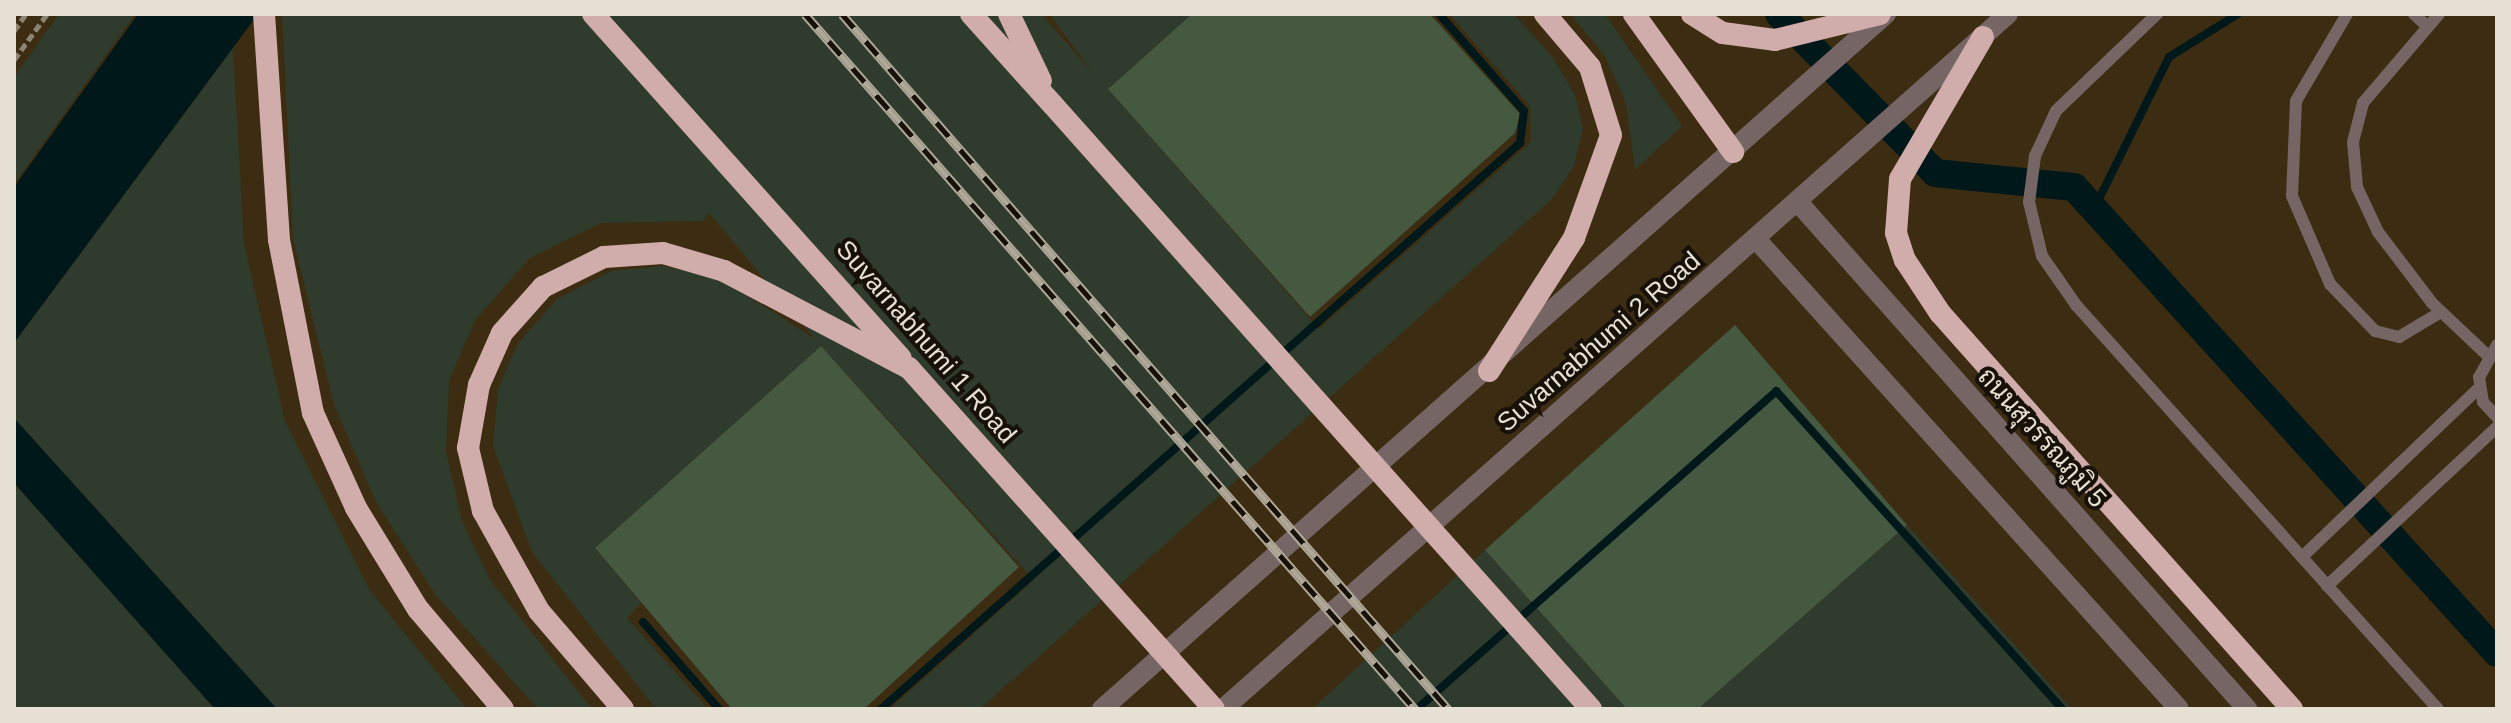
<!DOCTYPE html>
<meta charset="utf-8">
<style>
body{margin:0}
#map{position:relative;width:2511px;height:723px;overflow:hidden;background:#332814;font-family:Arial,Sarabun,sans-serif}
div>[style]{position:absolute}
.built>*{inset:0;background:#3c2c12}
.green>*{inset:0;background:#2f3b2c}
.forest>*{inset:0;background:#455840}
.water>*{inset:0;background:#00181a}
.stream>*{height:8px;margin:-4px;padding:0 4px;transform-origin:4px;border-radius:4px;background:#00181a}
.canal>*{height:28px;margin:-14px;padding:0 14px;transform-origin:14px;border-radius:14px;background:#00181a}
.path>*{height:5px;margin-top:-2.5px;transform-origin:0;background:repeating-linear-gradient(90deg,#8c8373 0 8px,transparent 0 12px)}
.service>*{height:12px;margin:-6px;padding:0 6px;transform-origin:6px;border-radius:6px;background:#756565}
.minor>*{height:20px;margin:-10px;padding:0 10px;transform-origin:10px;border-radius:10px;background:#756565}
.trunk>*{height:22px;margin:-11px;padding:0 11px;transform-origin:11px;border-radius:11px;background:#d0acaa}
.rail>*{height:9px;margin-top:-4.5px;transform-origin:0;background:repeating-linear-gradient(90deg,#171109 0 18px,#afa798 0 36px);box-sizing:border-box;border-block:2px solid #afa798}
.trunk-bridge>*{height:22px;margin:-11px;padding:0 11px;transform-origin:11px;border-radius:11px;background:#d0acaa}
span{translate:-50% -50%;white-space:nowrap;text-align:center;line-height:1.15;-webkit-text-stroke:8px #171109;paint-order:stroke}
.street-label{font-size:26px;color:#e7e0d4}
.frame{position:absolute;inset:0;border:16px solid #e7e0d4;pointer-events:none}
</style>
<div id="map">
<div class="built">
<i style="clip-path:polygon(14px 14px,2497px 14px,2497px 709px,14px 709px)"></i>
</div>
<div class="green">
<i style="clip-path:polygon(59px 14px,135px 14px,14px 184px,14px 77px)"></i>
<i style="clip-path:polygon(282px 14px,1041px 14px,1095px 75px,1049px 14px,1192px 14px,1108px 89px,1319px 329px,1531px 142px,1530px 106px,1449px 14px,1514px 14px,1554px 59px,1575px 95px,1583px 129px,1574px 166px,1552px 199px,980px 709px,890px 709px,1034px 580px,821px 346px,595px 548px,641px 603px,627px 618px,708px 709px,656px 709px,532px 552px,493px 446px,498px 389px,518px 343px,557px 299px,611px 271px,663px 266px,721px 279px,815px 339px,709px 213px,703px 221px,601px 223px,530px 258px,475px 320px,449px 381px,446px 452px,462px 521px,490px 580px,592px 709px,538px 709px,435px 594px,376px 502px,334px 405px,293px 238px)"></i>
<i style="clip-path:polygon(1570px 14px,1605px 14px,1682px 126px,1635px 170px,1626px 103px,1605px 56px)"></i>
<i style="clip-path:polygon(233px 48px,244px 244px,285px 421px,370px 591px,467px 709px,277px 709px,14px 418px,14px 343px)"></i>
<i style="clip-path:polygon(14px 483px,215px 709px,14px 709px)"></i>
<i style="clip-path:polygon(1907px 525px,2072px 709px,1698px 709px)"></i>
<i style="clip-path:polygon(1485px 550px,1627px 709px,1312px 709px)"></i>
</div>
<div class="forest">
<i style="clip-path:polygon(1192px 14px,1430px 14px,1520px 114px,1515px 133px,1310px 317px,1108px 89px)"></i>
<i style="clip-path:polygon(1735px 325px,1907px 525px,1698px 709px,1627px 709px,1485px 550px)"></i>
<i style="clip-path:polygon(821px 346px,1019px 567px,864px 709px,732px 709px,595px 548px)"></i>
</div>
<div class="water">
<i style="clip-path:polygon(138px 14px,258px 14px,14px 343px,14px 187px)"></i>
<i style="clip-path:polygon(14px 418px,277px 709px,215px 709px,14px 483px)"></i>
</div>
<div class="stream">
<i style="left:2094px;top:209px;width:169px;rotate:-63.7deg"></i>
<i style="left:2169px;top:57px;width:81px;rotate:-31.9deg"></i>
<i style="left:643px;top:622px;width:116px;rotate:48.9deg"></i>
<i style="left:881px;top:709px;width:854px;rotate:-41.53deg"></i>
<i style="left:1520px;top:143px;width:32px;rotate:-83deg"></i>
<i style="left:1524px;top:111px;width:129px;rotate:-131.2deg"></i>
<i style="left:1417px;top:709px;width:480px;rotate:-41.5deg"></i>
<i style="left:1776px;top:391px;width:428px;rotate:48deg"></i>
</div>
<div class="canal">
<i style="left:1779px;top:14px;width:223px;rotate:45.5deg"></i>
<i style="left:1935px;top:173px;width:140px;rotate:5.8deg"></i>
<i style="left:2074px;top:187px;width:629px;rotate:47.77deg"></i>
</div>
<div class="path">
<i style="left:14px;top:31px;width:21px;rotate:-55deg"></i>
<i style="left:14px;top:60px;width:57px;rotate:-54.3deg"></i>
</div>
<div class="service">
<i style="left:2157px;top:14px;width:140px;rotate:136.2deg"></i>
<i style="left:2056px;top:111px;width:50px;rotate:115deg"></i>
<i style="left:2035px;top:156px;width:46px;rotate:97.4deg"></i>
<i style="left:2029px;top:202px;width:56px;rotate:76.5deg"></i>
<i style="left:2042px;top:256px;width:60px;rotate:55.2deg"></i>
<i style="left:2076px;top:305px;width:542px;rotate:48.14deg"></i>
<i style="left:2347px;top:14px;width:101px;rotate:120.4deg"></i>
<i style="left:2296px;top:101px;width:95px;rotate:92.4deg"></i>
<i style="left:2292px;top:196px;width:96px;rotate:66.6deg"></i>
<i style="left:2330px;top:284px;width:65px;rotate:46.2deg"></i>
<i style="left:2375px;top:331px;width:25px;rotate:14deg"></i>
<i style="left:2399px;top:337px;width:49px;rotate:-30.8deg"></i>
<i style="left:2414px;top:14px;width:16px;rotate:43deg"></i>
<i style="left:2439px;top:14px;width:117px;rotate:130.5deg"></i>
<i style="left:2363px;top:103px;width:40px;rotate:104.4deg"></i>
<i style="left:2353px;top:142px;width:45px;rotate:84.9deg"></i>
<i style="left:2357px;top:187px;width:50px;rotate:65deg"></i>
<i style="left:2378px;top:232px;width:89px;rotate:52.7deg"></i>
<i style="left:2432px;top:303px;width:76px;rotate:43.4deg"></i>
<i style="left:2497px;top:345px;width:37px;rotate:119deg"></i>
<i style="left:2479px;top:377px;width:25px;rotate:81deg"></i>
<i style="left:2483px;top:402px;width:21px;rotate:47deg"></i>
<i style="left:2302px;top:557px;width:245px;rotate:-43.7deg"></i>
<i style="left:2327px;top:586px;width:233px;rotate:-43.1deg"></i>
</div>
<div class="minor">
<i style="left:1797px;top:201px;width:679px;rotate:48.46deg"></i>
<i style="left:1756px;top:239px;width:632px;rotate:48.01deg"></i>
<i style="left:1102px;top:709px;width:1048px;rotate:-41.56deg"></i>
<i style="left:1223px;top:709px;width:1048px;rotate:-41.52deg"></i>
</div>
<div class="trunk">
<i style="left:264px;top:14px;width:226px;rotate:86.2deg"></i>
<i style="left:279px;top:240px;width:176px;rotate:78.9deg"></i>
<i style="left:313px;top:413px;width:104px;rotate:65.6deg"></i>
<i style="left:356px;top:508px;width:119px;rotate:58.5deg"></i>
<i style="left:418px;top:609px;width:131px;rotate:49.6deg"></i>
<i style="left:593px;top:14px;width:462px;rotate:48.2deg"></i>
<i style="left:971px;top:14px;width:122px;rotate:48deg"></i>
<i style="left:1009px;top:14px;width:74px;rotate:64.5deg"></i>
<i style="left:1634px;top:14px;width:170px;rotate:54.3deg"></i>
<i style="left:1692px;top:14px;width:36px;rotate:32deg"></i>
<i style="left:1723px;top:33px;width:52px;rotate:7.7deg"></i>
<i style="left:1775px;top:40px;width:108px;rotate:-13.9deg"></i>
<i style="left:1983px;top:37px;width:164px;rotate:120.3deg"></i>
<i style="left:1900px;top:179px;width:54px;rotate:94.2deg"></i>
<i style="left:1896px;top:233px;width:28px;rotate:72deg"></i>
<i style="left:1905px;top:260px;width:64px;rotate:56.6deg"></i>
<i style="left:1940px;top:313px;width:530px;rotate:48.37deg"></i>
<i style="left:1489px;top:371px;width:158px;rotate:-57.4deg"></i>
<i style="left:1574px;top:238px;width:109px;rotate:-70.2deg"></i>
<i style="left:1611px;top:135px;width:71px;rotate:-107.2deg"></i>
<i style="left:1590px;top:67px;width:70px;rotate:-130.3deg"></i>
<i style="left:623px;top:709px;width:129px;rotate:-130.6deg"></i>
<i style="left:539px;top:611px;width:115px;rotate:-119.2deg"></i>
<i style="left:483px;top:511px;width:65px;rotate:-103.4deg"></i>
<i style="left:468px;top:448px;width:64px;rotate:-80.1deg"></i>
<i style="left:479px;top:385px;width:57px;rotate:-66.1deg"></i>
<i style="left:502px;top:333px;width:62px;rotate:-48.3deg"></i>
<i style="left:543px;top:287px;width:68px;rotate:-26.2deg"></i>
<i style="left:604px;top:257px;width:59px;rotate:-3.9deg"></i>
<i style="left:663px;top:253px;width:64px;rotate:16.4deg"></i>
<i style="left:724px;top:271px;width:209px;rotate:27.7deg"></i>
</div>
<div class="rail">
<i style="left:805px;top:14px;width:925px;rotate:48.73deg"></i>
<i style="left:842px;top:14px;width:922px;rotate:48.91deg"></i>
</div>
<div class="trunk-bridge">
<i style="left:1053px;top:105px;width:809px;rotate:48.31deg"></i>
<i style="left:909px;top:368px;width:457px;rotate:48.2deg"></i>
</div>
<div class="street-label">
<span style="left:926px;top:342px;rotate:49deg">Suvarnabhumi 1 Road</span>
<span style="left:1599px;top:342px;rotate:-41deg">Suvarnabhumi 2 Road</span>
<span style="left:2042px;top:438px;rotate:48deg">ถนนสุวรรณภูมิ 5</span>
</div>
<div class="frame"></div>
</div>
